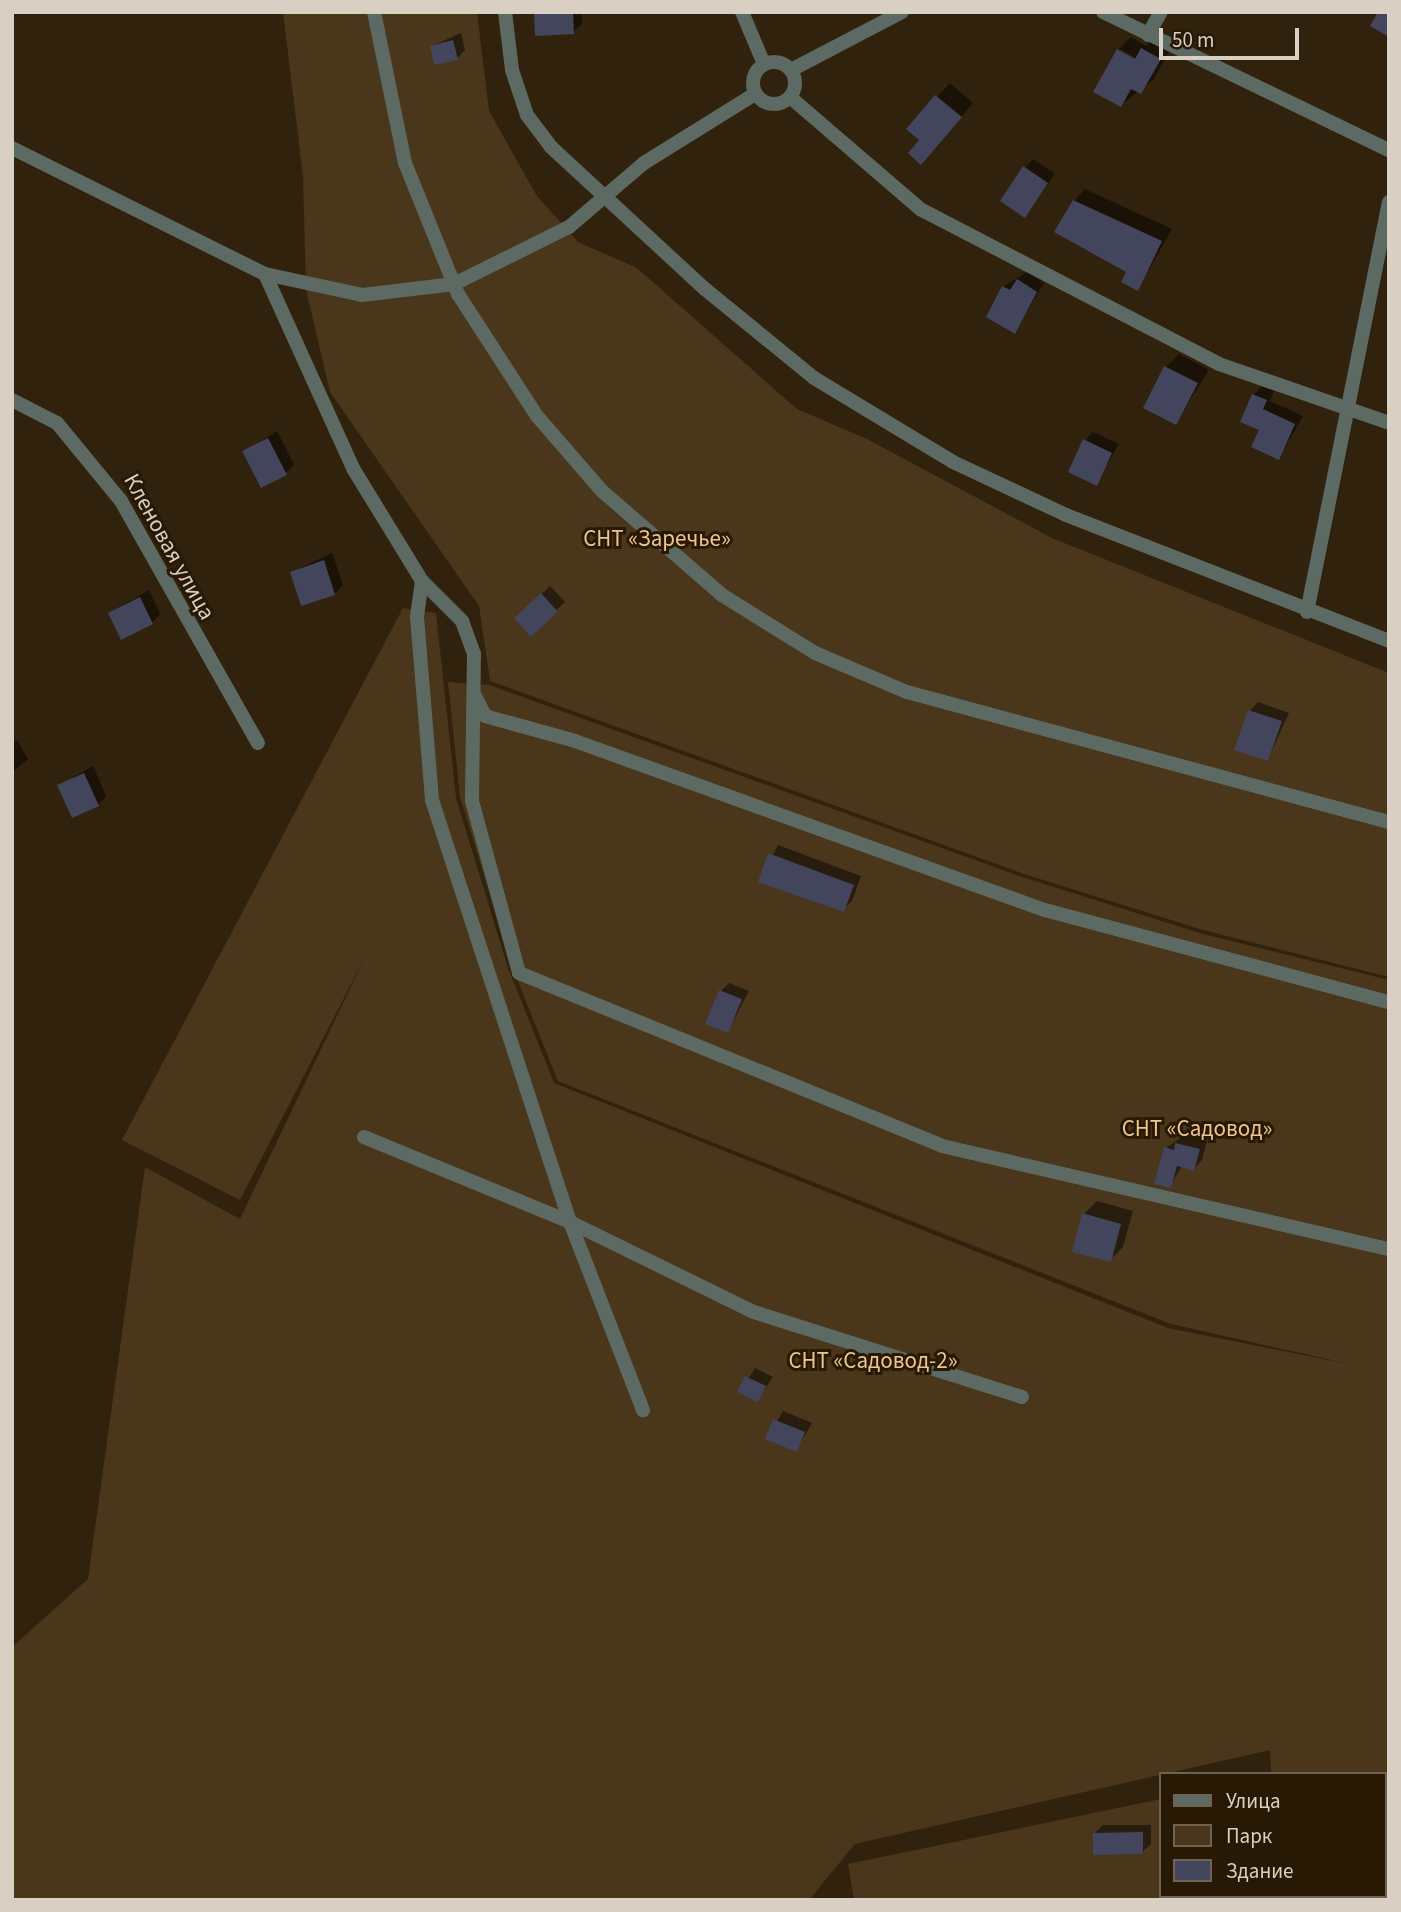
<!DOCTYPE html>
<meta charset="utf-8">
<style>
body{margin:0}
#map{position:relative;width:1401px;height:1912px;overflow:hidden;background:#31220d;font-family:"Source Sans 3",sans-serif}
div>[style]{position:absolute}
.green>*{inset:0;background:#4a361a}
.shadow>*{inset:0;background:#0007}
.building>*{inset:0;background:#43455d}
.minor>*{height:14px;margin:-7px;padding:0 7px;transform-origin:7px;border-radius:7px;background:#5d6a63}
.minor>.ring{margin:-7px;padding:0;box-sizing:content-box;background:none;border:14px solid #5d6a63;border-radius:50%}
.tertiary>*{height:14px;margin:-7px;padding:0 7px;transform-origin:7px;border-radius:7px;background:#5d6a63}
span{translate:-50% -50%;white-space:nowrap;text-align:center;line-height:1.15;-webkit-text-stroke:6px #271904;paint-order:stroke}
.park-label{font-size:23px;color:#ecc491}
.street-label{font-size:23px;color:#d9cfc3}
.frame{position:absolute;inset:0;border:14px solid #d9cfc3;pointer-events:none}
.legend{position:absolute;left:1159px;top:1772px;width:228px;height:126px;box-sizing:border-box;background:#271904;border:2px solid #6e6250;margin:0;padding:9px 12px;list-style:none;font-size:21px;color:#d9cfc3}
.legend li{display:flex;align-items:center;gap:14px;height:35px}
.legend b{width:35px;border:2px solid #6e6250}
.scale{position:absolute;left:1159px;top:28px;width:140px;height:32px;box-sizing:border-box;border:4px solid #d9cfc3;border-top:0;padding-left:9px;font-size:21px;line-height:24px;white-space:nowrap;color:#d9cfc3;-webkit-text-stroke:5px #271904;paint-order:stroke}
</style>
<div id="map">
<div class="green">
<i style="clip-path:polygon(283px 12px,477px 12px,489px 111px,537px 196px,578px 242px,637px 268px,797px 409px,867px 439px,1052px 538px,1389px 673px,1389px 977px,1203px 930px,1024px 874px,490px 681px,479px 606px,330px 392px,306px 290px,303px 177px)"></i>
<i style="clip-path:polygon(403px 608px,436px 613px,456px 798px,508px 968px,554px 1083px,1168px 1328px,1354px 1365px,1171px 1324px,558px 1081px,511px 964px,460px 797px,448px 682px,489px 685px,1022px 877px,1203px 934px,1389px 980px,1389px 1900px,1275px 1900px,1385px 1896px,1385px 1774px,1271px 1774px,1270px 1750px,855px 1844px,809px 1900px,12px 1900px,12px 1647px,88px 1579px,145px 1167px,240px 1219px,365px 957px,240px 1200px,122px 1140px)"></i>
<i style="clip-path:polygon(1161px 1799px,1161px 1896px,1218px 1900px,854px 1900px,848px 1864px)"></i>
</div>
<div class="shadow">
<i style="clip-path:polygon(536px 12px,581px 12px,582px 24px,573px 32px)"></i>
<i style="clip-path:polygon(461px 33px,465px 50px,457px 58px,432px 46px)"></i>
<i style="clip-path:polygon(evenodd,1156px 36px,1173px 45px,1154px 79px,1121px 105px,1118px 50px,1131px 37px,1146px 46px,1156px 36px,1120px 49px,1143px 62px,1142px 65px,1120px 53px,1120px 49px)"></i>
<i style="clip-path:polygon(950px 83px,973px 103px,934px 149px,908px 128px)"></i>
<i style="clip-path:polygon(1033px 159px,1055px 174px,1025px 216px,1025px 168px)"></i>
<i style="clip-path:polygon(1085px 189px,1172px 229px,1138px 289px,1074px 201px)"></i>
<i style="clip-path:polygon(1027px 272px,1044px 283px,1015px 332px,1003px 287px)"></i>
<i style="clip-path:polygon(1179px 354px,1209px 370px,1175px 423px,1166px 367px)"></i>
<i style="clip-path:polygon(1262px 386px,1274px 391px,1270px 401px,1303px 416px,1279px 458px,1262px 429px,1253px 395px)"></i>
<i style="clip-path:polygon(277px 431px,294px 465px,286px 473px,244px 452px)"></i>
<i style="clip-path:polygon(1093px 432px,1119px 444px,1096px 483px,1085px 440px)"></i>
<i style="clip-path:polygon(332px 553px,343px 585px,334px 594px,292px 572px)"></i>
<i style="clip-path:polygon(550px 586px,565px 602px,531px 634px,516px 618px)"></i>
<i style="clip-path:polygon(149px 590px,160px 614px,152px 623px,110px 613px)"></i>
<i style="clip-path:polygon(1258px 702px,1289px 713px,1268px 759px,1250px 711px)"></i>
<i style="clip-path:polygon(17px 740px,28px 759px,12px 772px,12px 743px)"></i>
<i style="clip-path:polygon(93px 766px,106px 796px,98px 805px,60px 785px)"></i>
<i style="clip-path:polygon(778px 845px,861px 876px,852px 901px,843px 909px,760px 881px)"></i>
<i style="clip-path:polygon(729px 983px,749px 991px,728px 1031px,721px 991px)"></i>
<i style="clip-path:polygon(1185px 1135px,1207px 1141px,1202px 1160px,1194px 1169px,1182px 1166px,1170px 1186px,1166px 1148px)"></i>
<i style="clip-path:polygon(1097px 1201px,1133px 1211px,1123px 1247px,1110px 1260px,1084px 1214px)"></i>
<i style="clip-path:polygon(755px 1368px,773px 1377px,757px 1400px,740px 1392px)"></i>
<i style="clip-path:polygon(783px 1411px,812px 1423px,796px 1450px,767px 1438px)"></i>
<i style="clip-path:polygon(1103px 1825px,1151px 1825px,1151px 1844px,1142px 1852px,1095px 1833px)"></i>
</div>
<div class="building">
<i style="clip-path:polygon(534px 12px,573px 12px,574px 34px,535px 36px)"></i>
<i style="clip-path:polygon(1378px 12px,1389px 12px,1389px 37px,1370px 26px)"></i>
<i style="clip-path:polygon(453px 40px,458px 60px,434px 65px,430px 46px)"></i>
<i style="clip-path:polygon(1141px 48px,1161px 59px,1141px 94px,1131px 89px,1121px 107px,1093px 92px,1117px 49px,1135px 59px)"></i>
<i style="clip-path:polygon(935px 95px,962px 117px,921px 165px,908px 153px,919px 140px,906px 129px)"></i>
<i style="clip-path:polygon(1023px 166px,1048px 183px,1025px 218px,1000px 201px)"></i>
<i style="clip-path:polygon(1073px 200px,1162px 241px,1138px 291px,1121px 282px,1126px 272px,1054px 232px)"></i>
<i style="clip-path:polygon(1017px 279px,1037px 292px,1015px 334px,986px 317px,1002px 286px,1010px 290px)"></i>
<i style="clip-path:polygon(1164px 366px,1198px 383px,1176px 425px,1143px 408px)"></i>
<i style="clip-path:polygon(1252px 394px,1267px 400px,1263px 409px,1295px 424px,1279px 460px,1251px 447px,1259px 430px,1240px 422px)"></i>
<i style="clip-path:polygon(268px 438px,287px 475px,261px 488px,242px 451px)"></i>
<i style="clip-path:polygon(1083px 439px,1112px 453px,1097px 486px,1068px 472px)"></i>
<i style="clip-path:polygon(324px 560px,335px 595px,301px 606px,290px 572px)"></i>
<i style="clip-path:polygon(541px 593px,558px 612px,531px 637px,514px 618px)"></i>
<i style="clip-path:polygon(140px 597px,153px 624px,121px 640px,108px 613px)"></i>
<i style="clip-path:polygon(1248px 710px,1282px 721px,1268px 761px,1234px 750px)"></i>
<i style="clip-path:polygon(84px 773px,99px 806px,72px 818px,57px 785px)"></i>
<i style="clip-path:polygon(768px 853px,854px 885px,844px 912px,758px 882px)"></i>
<i style="clip-path:polygon(719px 990px,742px 999px,728px 1033px,705px 1024px)"></i>
<i style="clip-path:polygon(1175px 1143px,1200px 1149px,1194px 1171px,1177px 1166px,1171px 1188px,1154px 1184px,1164px 1147px,1174px 1150px)"></i>
<i style="clip-path:polygon(1082px 1213px,1121px 1224px,1111px 1262px,1072px 1252px)"></i>
<i style="clip-path:polygon(745px 1376px,766px 1386px,758px 1402px,737px 1392px)"></i>
<i style="clip-path:polygon(773px 1419px,805px 1432px,797px 1452px,765px 1439px)"></i>
<i style="clip-path:polygon(1143px 1832px,1143px 1854px,1093px 1855px,1093px 1833px)"></i>
</div>
<div class="minor">
<i style="left:374px;top:12px;width:154px;rotate:78.4deg"></i>
<i style="left:405px;top:163px;width:141px;rotate:68deg"></i>
<i style="left:458px;top:294px;width:145px;rotate:57.1deg"></i>
<i style="left:537px;top:416px;width:99px;rotate:49.1deg"></i>
<i style="left:602px;top:491px;width:159px;rotate:40.9deg"></i>
<i style="left:722px;top:595px;width:110px;rotate:31.9deg"></i>
<i style="left:815px;top:653px;width:100px;rotate:23deg"></i>
<i style="left:907px;top:692px;width:499px;rotate:15.1deg"></i>
<i style="left:505px;top:12px;width:58px;rotate:83.1deg"></i>
<i style="left:512px;top:70px;width:47px;rotate:71.6deg"></i>
<i style="left:527px;top:115px;width:40px;rotate:53deg"></i>
<i style="left:551px;top:147px;width:209px;rotate:42.7deg"></i>
<i style="left:705px;top:289px;width:141px;rotate:39.2deg"></i>
<i style="left:814px;top:378px;width:162px;rotate:31.1deg"></i>
<i style="left:953px;top:462px;width:125px;rotate:25.1deg"></i>
<i style="left:1066px;top:515px;width:347px;rotate:21.3deg"></i>
<i style="left:742px;top:12px;width:56px;rotate:67.1deg"></i>
<i style="left:1103px;top:12px;width:318px;rotate:25.8deg"></i>
<i style="left:1148px;top:35px;width:26px;rotate:-61deg"></i>
<i class="ring" style="left:753px;top:62px;width:28px;height:28px"></i>
<i style="left:791px;top:70px;width:125px;rotate:-27.6deg"></i>
<i style="left:790px;top:97px;width:172px;rotate:40.7deg"></i>
<i style="left:920px;top:209px;width:337px;rotate:27.4deg"></i>
<i style="left:1219px;top:364px;width:180px;rotate:19.1deg"></i>
<i style="left:265px;top:274px;width:215px;rotate:65.6deg"></i>
<i style="left:354px;top:470px;width:130px;rotate:58.5deg"></i>
<i style="left:422px;top:581px;width:57px;rotate:45deg"></i>
<i style="left:462px;top:621px;width:35px;rotate:70deg"></i>
<i style="left:474px;top:654px;width:147px;rotate:90.8deg"></i>
<i style="left:472px;top:801px;width:178px;rotate:74.7deg"></i>
<i style="left:519px;top:973px;width:457px;rotate:22.2deg"></i>
<i style="left:942px;top:1146px;width:459px;rotate:13deg"></i>
<i style="left:265px;top:274px;width:99px;rotate:12.2deg"></i>
<i style="left:362px;top:295px;width:93px;rotate:-6.8deg"></i>
<i style="left:454px;top:284px;width:128px;rotate:-26.4deg"></i>
<i style="left:569px;top:227px;width:99px;rotate:-40.5deg"></i>
<i style="left:644px;top:163px;width:131px;rotate:-31.9deg"></i>
<i style="left:12px;top:400px;width:51px;rotate:27.1deg"></i>
<i style="left:57px;top:423px;width:101px;rotate:50.6deg"></i>
<i style="left:121px;top:501px;width:278px;rotate:60.5deg"></i>
<i style="left:422px;top:581px;width:36px;rotate:98deg"></i>
<i style="left:417px;top:617px;width:184px;rotate:85.3deg"></i>
<i style="left:432px;top:800px;width:444px;rotate:71.9deg"></i>
<i style="left:570px;top:1222px;width:205px;rotate:26.1deg"></i>
<i style="left:754px;top:1312px;width:281px;rotate:17.6deg"></i>
<i style="left:1307px;top:612px;width:418px;rotate:-78.7deg"></i>
<i style="left:475px;top:696px;width:22px;rotate:63deg"></i>
<i style="left:485px;top:716px;width:93px;rotate:15.5deg"></i>
<i style="left:575px;top:741px;width:499px;rotate:19.8deg"></i>
<i style="left:1045px;top:910px;width:356px;rotate:15deg"></i>
<i style="left:364px;top:1137px;width:223px;rotate:22.4deg"></i>
<i style="left:570px;top:1222px;width:202px;rotate:68.8deg"></i>
</div>
<div class="tertiary">
<i style="left:12px;top:148px;width:283px;rotate:26.5deg"></i>
</div>
<div class="park-label">
<span style="left:657px;top:539px">СНТ «Заречье»</span>
<span style="left:1197px;top:1129px">СНТ «Садовод»</span>
<span style="left:873px;top:1361px">СНТ «Садовод-2»</span>
</div>
<div class="street-label">
<span style="left:169px;top:547px;rotate:61deg">Кленовая улица</span>
</div>
<div class="frame"></div>
<ul class="legend">
<li><b style="height:9px;background:#5d6a63"></b>Улица</li>
<li><b style="height:19px;background:#4a361a"></b>Парк</li>
<li><b style="height:19px;background:#43455d"></b>Здание</li>
</ul>
<div class="scale">50 m</div>
</div>
